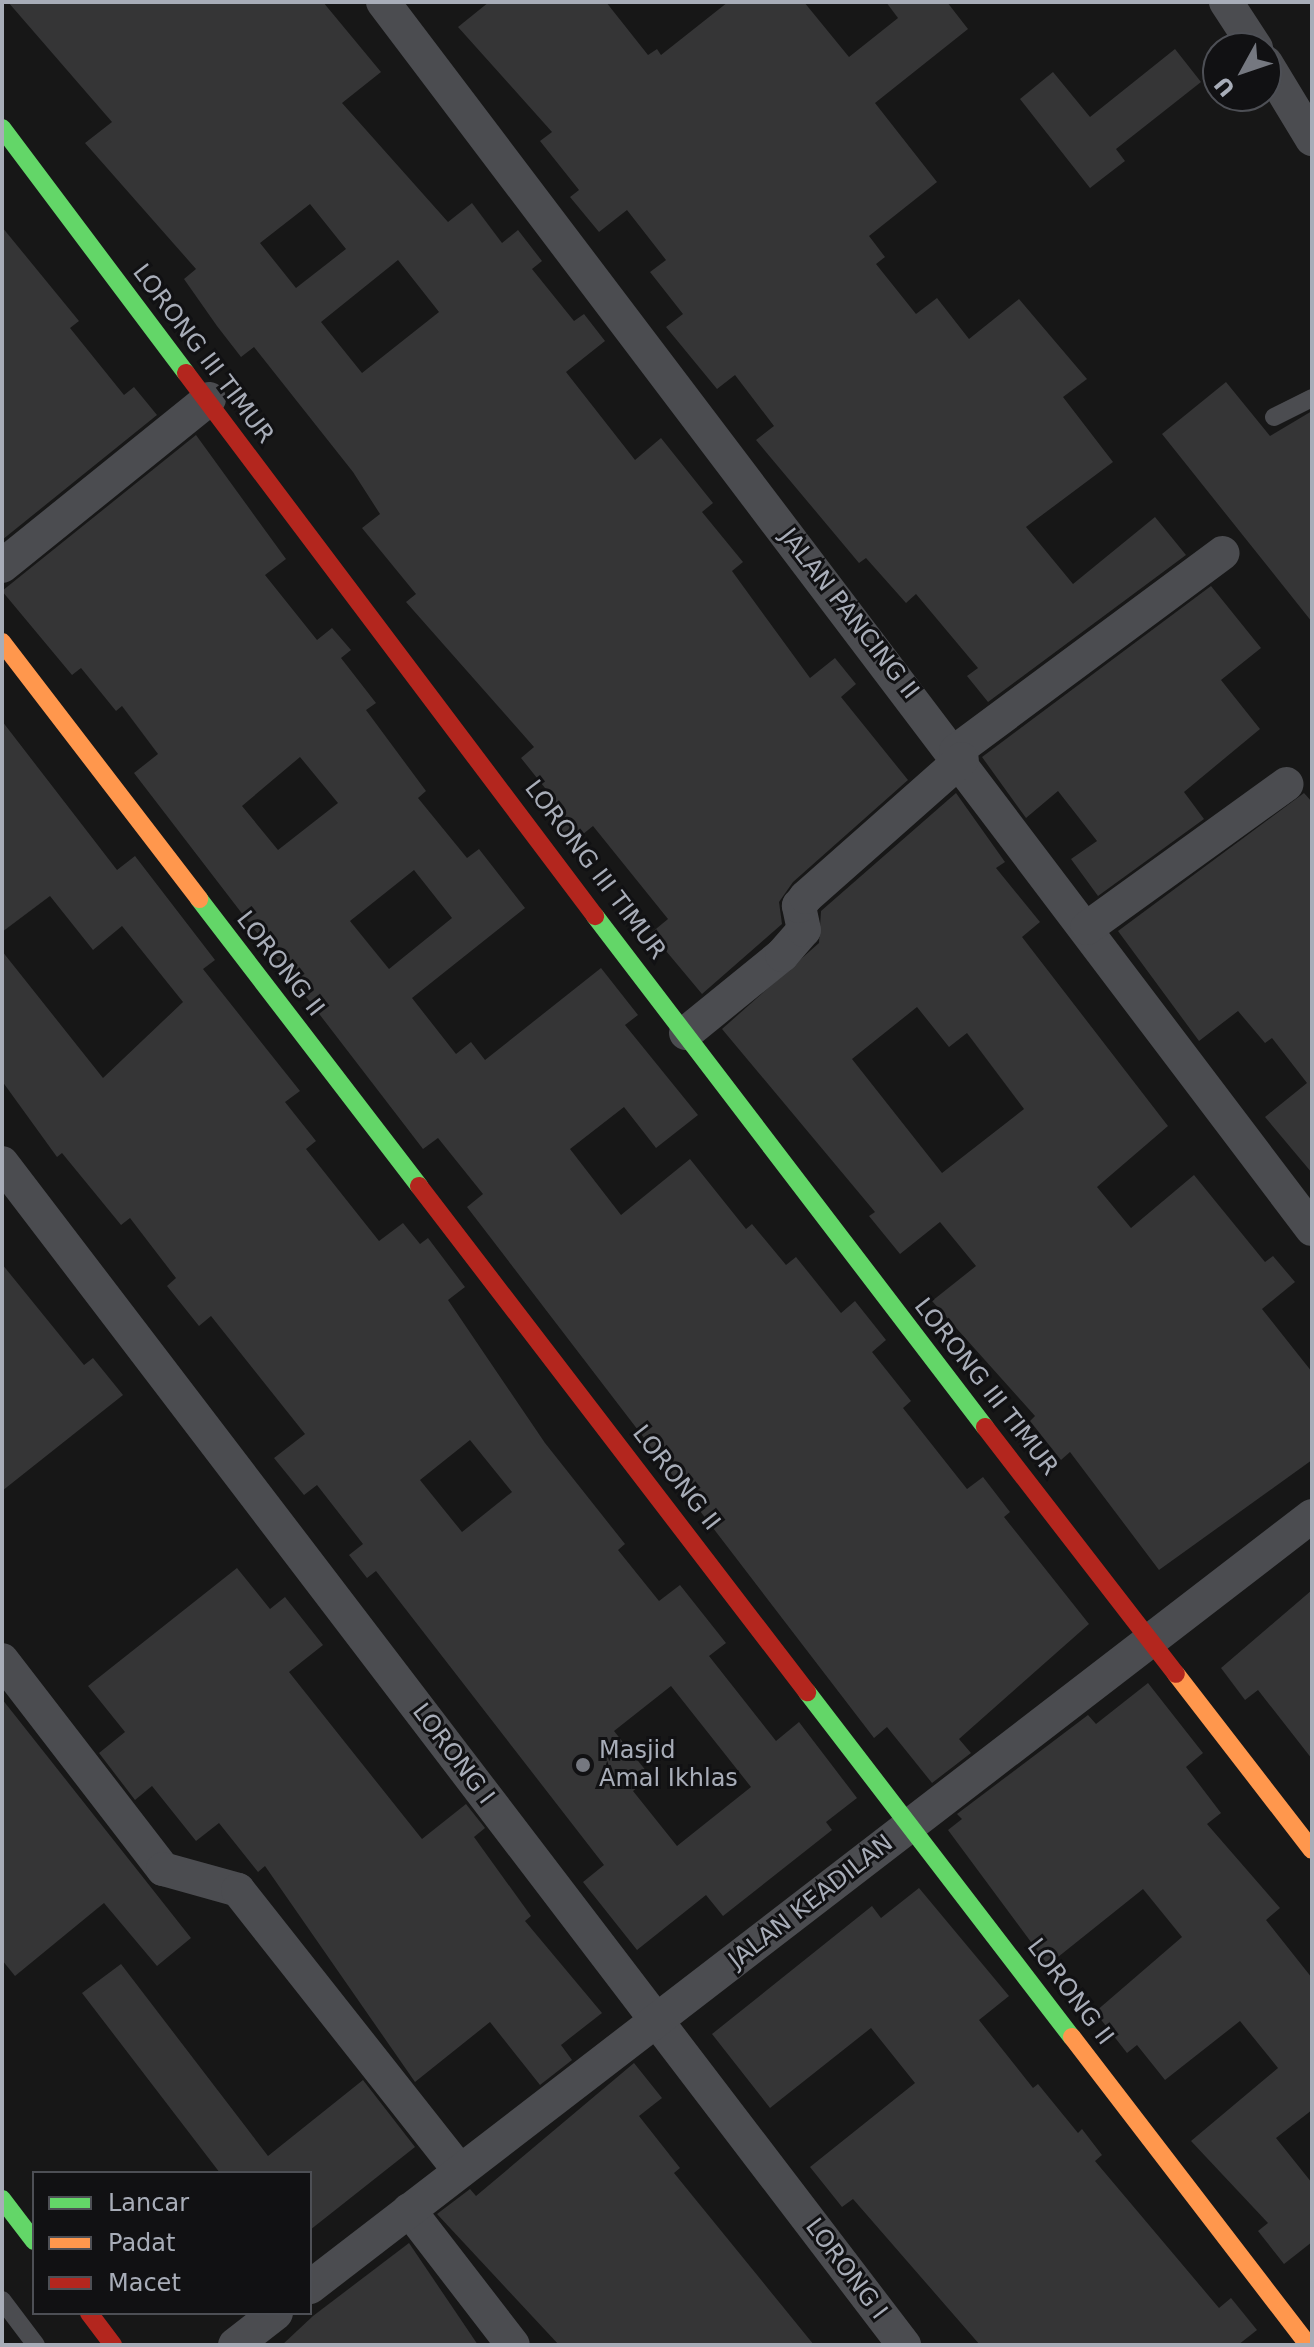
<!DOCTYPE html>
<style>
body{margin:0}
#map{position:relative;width:1314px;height:2347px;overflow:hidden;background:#171717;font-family:"DejaVu Sans",sans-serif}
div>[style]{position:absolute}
.building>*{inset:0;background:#353536}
.lane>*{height:18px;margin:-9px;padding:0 9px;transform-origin:9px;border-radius:9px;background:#4b4c50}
.street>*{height:34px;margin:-17px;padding:0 17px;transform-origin:17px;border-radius:17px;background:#4b4c50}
.fast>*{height:18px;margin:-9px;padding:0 9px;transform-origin:9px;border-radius:9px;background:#63d668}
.slow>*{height:18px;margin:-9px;padding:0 9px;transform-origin:9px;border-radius:9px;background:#ff974d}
.jam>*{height:18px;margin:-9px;padding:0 9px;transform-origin:9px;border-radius:9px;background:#b3261e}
.dots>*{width:22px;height:22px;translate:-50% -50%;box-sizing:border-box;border:4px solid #111113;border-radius:50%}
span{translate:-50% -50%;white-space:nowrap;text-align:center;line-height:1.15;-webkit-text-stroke:6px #111113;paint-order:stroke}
.street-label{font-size:24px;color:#a8adb8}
.poi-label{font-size:24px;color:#a8adb8}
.left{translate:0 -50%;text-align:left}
.frame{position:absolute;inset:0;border:4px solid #a8adb8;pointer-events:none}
.legend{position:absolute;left:32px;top:2171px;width:280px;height:144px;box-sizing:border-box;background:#111113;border:2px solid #4d4f55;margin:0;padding:10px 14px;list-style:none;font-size:24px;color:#a8adb8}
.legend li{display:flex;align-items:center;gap:16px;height:40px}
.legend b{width:40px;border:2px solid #4d4f55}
.north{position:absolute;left:1202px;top:32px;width:80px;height:80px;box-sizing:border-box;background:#111113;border:2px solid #4d4f55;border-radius:50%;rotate:230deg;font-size:22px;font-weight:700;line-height:32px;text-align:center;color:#a8adb8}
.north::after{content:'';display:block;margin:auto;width:28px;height:36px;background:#757880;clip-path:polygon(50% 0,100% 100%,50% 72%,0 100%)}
</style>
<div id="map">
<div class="building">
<i style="clip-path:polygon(evenodd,8px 2px,323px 2px,381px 72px,342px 103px,448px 222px,472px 203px,502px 243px,518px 230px,542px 261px,532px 269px,574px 321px,584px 314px,605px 341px,566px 372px,635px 460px,661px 438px,713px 503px,702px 512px,743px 562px,732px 571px,810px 678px,835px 658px,856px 684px,841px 697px,908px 780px,793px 882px,779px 902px,782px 924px,702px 994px,651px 933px,668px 919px,593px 826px,572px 843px,543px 806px,553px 798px,521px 758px,534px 747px,406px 602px,416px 594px,362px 528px,380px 514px,353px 472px,254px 347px,241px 357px,217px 326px,184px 279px,196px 269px,85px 143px,112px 122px,8px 2px,310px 204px,346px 249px,296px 288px,260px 243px,310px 204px,8px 2px,398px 260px,439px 312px,362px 373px,321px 322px,398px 260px)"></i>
<i style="clip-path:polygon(489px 2px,606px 2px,648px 55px,657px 49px,661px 55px,728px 2px,804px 2px,849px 57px,898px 18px,886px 2px,947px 2px,968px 29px,875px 103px,937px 182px,869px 236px,885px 257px,876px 264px,916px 314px,937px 298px,969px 339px,1019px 299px,1087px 379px,1063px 397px,1113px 462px,1026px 527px,1073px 584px,1155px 517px,1186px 555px,988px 702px,967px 676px,978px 668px,916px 594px,906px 603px,866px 558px,859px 563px,756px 440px,774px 426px,735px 375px,717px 389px,666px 327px,683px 314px,650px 272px,666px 260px,627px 210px,599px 232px,570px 197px,579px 190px,540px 141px,552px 132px,458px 27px)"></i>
<i style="clip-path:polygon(1175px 49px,1201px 82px,1116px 149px,1125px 161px,1090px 188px,1020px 99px,1053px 72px,1090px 117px)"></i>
<i style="clip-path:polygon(2px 227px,79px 321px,70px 328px,124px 395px,134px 387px,157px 415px,2px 540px)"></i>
<i style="clip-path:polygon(1226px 382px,1270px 436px,1312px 411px,1312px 622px,1162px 434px)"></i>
<i style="clip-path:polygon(evenodd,196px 435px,286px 559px,265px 575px,317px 640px,332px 628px,351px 650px,341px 658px,376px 703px,366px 710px,426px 791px,418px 798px,467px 858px,479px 849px,525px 908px,412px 998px,456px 1054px,471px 1042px,485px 1060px,601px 968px,638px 1015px,625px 1025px,698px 1115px,656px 1148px,624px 1107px,570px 1149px,621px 1215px,690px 1159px,746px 1229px,752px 1224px,786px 1265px,796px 1257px,841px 1313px,855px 1301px,886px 1340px,872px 1352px,911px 1401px,903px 1408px,967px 1489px,983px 1477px,1010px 1512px,1004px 1517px,1089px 1624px,959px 1739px,971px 1753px,932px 1783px,887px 1727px,874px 1738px,467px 1207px,483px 1194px,438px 1138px,423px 1149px,134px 773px,158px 754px,122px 706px,116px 711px,81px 668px,72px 675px,2px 591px,196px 435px,300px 757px,338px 803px,278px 850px,242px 806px,300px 757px,196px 435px,414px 870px,452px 918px,389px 969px,350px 921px,414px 870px)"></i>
<i style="clip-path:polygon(1211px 586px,1261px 648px,1221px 680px,1260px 729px,1184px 792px,1204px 819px,1098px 896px,1071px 859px,1097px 841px,1058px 791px,1026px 818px,982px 757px)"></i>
<i style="clip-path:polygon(evenodd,2px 721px,117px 870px,135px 856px,215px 960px,203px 969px,300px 1091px,285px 1102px,316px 1141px,306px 1149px,379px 1241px,403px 1223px,420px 1244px,428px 1238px,465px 1287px,448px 1300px,545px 1443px,625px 1544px,618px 1550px,659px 1601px,680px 1585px,726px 1643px,709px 1656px,776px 1741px,799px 1722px,857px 1798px,826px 1822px,832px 1830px,723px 1916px,706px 1895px,637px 1950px,583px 1882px,604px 1865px,376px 1571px,367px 1578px,349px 1555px,363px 1544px,317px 1485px,304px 1495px,274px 1458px,305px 1434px,211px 1316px,199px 1326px,167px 1286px,176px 1278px,130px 1218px,121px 1225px,62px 1153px,57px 1157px,2px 1081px,2px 951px,103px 1078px,183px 1002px,122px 926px,93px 950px,50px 896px,2px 932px,2px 721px,470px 1440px,512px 1492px,462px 1532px,420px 1480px,470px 1440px,2px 721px,671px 1686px,751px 1787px,677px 1846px,633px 1791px,651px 1777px,614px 1731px,671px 1686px)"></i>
<i style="clip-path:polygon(evenodd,956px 793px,1005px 862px,996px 868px,1040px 922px,1022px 937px,1168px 1126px,1097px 1187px,1131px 1228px,1194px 1175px,1265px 1262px,1273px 1256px,1295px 1282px,1262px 1309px,1312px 1372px,1312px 1460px,1159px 1570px,1070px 1452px,1061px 1460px,1030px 1421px,1035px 1416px,932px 1301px,976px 1266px,940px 1222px,900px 1254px,869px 1216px,875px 1212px,722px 1029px,819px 943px,821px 911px,956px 793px,917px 1007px,949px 1047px,967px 1033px,1024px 1109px,942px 1173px,852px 1059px,917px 1007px)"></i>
<i style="clip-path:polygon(1304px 793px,1312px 802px,1312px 1173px,1265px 1117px,1307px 1083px,1272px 1038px,1265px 1043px,1238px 1011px,1199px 1041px,1118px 931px)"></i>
<i style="clip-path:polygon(2px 1264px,84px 1365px,93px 1358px,123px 1395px,2px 1491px)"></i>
<i style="clip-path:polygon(237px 1568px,270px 1609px,285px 1597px,323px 1645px,289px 1672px,422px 1839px,466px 1804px,485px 1828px,474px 1837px,531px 1916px,525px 1921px,602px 2013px,561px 2045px,572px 2060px,540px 2085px,490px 2022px,415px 2082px,265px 1866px,258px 1872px,219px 1823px,196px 1841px,152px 1786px,135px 1800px,99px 1753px,125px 1732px,88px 1686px)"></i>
<i style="clip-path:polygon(1312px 1590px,1312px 1759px,1258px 1690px,1245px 1700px,1221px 1668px)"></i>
<i style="clip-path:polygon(1148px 1683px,1203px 1753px,1186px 1767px,1221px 1813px,1207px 1824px,1280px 1908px,1266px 1920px,1312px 1978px,1312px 2110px,1276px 2138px,1312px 2183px,1312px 2242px,1284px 2264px,1258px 2231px,1268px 2223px,1191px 2141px,1278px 2068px,1240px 2021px,1165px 2080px,1137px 2045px,1127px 2053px,1095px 2012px,1182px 1937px,1143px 1889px,1048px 1965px,948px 1830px,962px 1819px,957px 1814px,1088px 1715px,1096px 1724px)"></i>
<i style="clip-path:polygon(2px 1699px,191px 1938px,157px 1966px,104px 1903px,15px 1976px,2px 1960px)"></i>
<i style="clip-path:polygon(919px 1888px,1009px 1996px,979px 2020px,1033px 2088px,1038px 2084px,1078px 2133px,1082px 2129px,1102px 2155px,1095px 2161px,1219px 2308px,1231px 2298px,1257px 2330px,1238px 2345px,980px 2345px,853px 2199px,842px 2207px,810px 2167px,915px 2083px,871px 2028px,770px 2108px,712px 2034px,872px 1906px,881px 1918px)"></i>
<i style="clip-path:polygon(121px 1964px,268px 2156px,363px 2080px,415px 2147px,310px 2230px,310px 2173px,220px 2173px,82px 1993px)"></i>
<i style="clip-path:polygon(634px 2063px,662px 2098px,639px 2116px,680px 2168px,674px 2173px,814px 2345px,559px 2345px,437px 2214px,470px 2189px,476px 2196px)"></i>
<i style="clip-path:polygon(409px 2243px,478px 2345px,282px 2345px,313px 2316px)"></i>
</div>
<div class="lane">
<i style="left:1274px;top:417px;width:42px;rotate:-26.6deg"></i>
<i style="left:2px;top:2300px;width:56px;rotate:52.9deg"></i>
</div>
<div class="street">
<i style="left:383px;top:2px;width:1539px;rotate:52.87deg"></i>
<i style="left:1226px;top:2px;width:55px;rotate:56.9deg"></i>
<i style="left:1266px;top:63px;width:89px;rotate:58.8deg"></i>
<i style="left:2px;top:566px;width:266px;rotate:-38.9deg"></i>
<i style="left:956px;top:751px;width:332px;rotate:-36.6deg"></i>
<i style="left:1087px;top:928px;width:246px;rotate:-35.8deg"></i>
<i style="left:686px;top:1033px;width:124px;rotate:-39.1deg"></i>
<i style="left:782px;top:955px;width:33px;rotate:-49deg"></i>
<i style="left:804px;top:930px;width:25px;rotate:-102deg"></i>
<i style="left:799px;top:906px;width:11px;rotate:-52deg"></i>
<i style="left:806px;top:897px;width:208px;rotate:-41.5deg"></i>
<i style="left:2px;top:1163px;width:1487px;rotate:52.65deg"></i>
<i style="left:2px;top:1660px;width:264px;rotate:52.4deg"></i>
<i style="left:163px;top:1869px;width:78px;rotate:15.6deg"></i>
<i style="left:238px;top:1890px;width:358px;rotate:51.7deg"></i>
<i style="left:409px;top:2210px;width:170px;rotate:52.4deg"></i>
<i style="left:310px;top:2287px;width:1264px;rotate:-37.58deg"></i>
<i style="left:235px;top:2345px;width:52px;rotate:-38deg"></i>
</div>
<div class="fast">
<i style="left:2px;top:128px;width:306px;rotate:53.1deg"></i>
<i style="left:199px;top:899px;width:362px;rotate:52.5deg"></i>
<i style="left:595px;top:916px;width:643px;rotate:52.65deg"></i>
<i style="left:807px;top:1692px;width:435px;rotate:52.5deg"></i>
<i style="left:2px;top:2199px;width:53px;rotate:52.7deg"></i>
</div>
<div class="slow">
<i style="left:2px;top:642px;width:324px;rotate:52.5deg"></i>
<i style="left:1176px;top:1674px;width:222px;rotate:52.3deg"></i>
<i style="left:1072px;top:2037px;width:388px;rotate:52.5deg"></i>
</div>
<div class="jam">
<i style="left:186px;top:373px;width:680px;rotate:53.01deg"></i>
<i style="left:419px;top:1186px;width:638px;rotate:52.52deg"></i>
<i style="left:985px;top:1427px;width:312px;rotate:52.3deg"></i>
<i style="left:89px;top:2313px;width:40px;rotate:53deg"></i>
</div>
<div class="dots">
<i style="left:583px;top:1765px;background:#757880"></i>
</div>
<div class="street-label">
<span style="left:203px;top:354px;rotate:53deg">LORONG III TIMUR</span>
<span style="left:849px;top:614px;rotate:52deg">JALAN PANCING II</span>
<span style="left:595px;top:870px;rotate:53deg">LORONG III TIMUR</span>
<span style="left:280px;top:964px;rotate:52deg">LORONG II</span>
<span style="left:986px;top:1387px;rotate:52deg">LORONG III TIMUR</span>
<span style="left:676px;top:1478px;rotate:52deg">LORONG II</span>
<span style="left:453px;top:1754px;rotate:53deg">LORONG I</span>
<span style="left:811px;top:1902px;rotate:-38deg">JALAN KEADILAN</span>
<span style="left:1070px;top:1992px;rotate:53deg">LORONG II</span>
<span style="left:846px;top:2269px;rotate:53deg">LORONG I</span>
</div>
<div class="poi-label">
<span class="left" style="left:599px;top:1765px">Masjid<br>Amal Ikhlas</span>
</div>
<div class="frame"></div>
<ul class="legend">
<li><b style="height:10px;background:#63d668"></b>Lancar</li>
<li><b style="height:10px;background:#ff974d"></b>Padat</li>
<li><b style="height:10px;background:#b3261e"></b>Macet</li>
</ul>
<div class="north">U</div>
</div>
